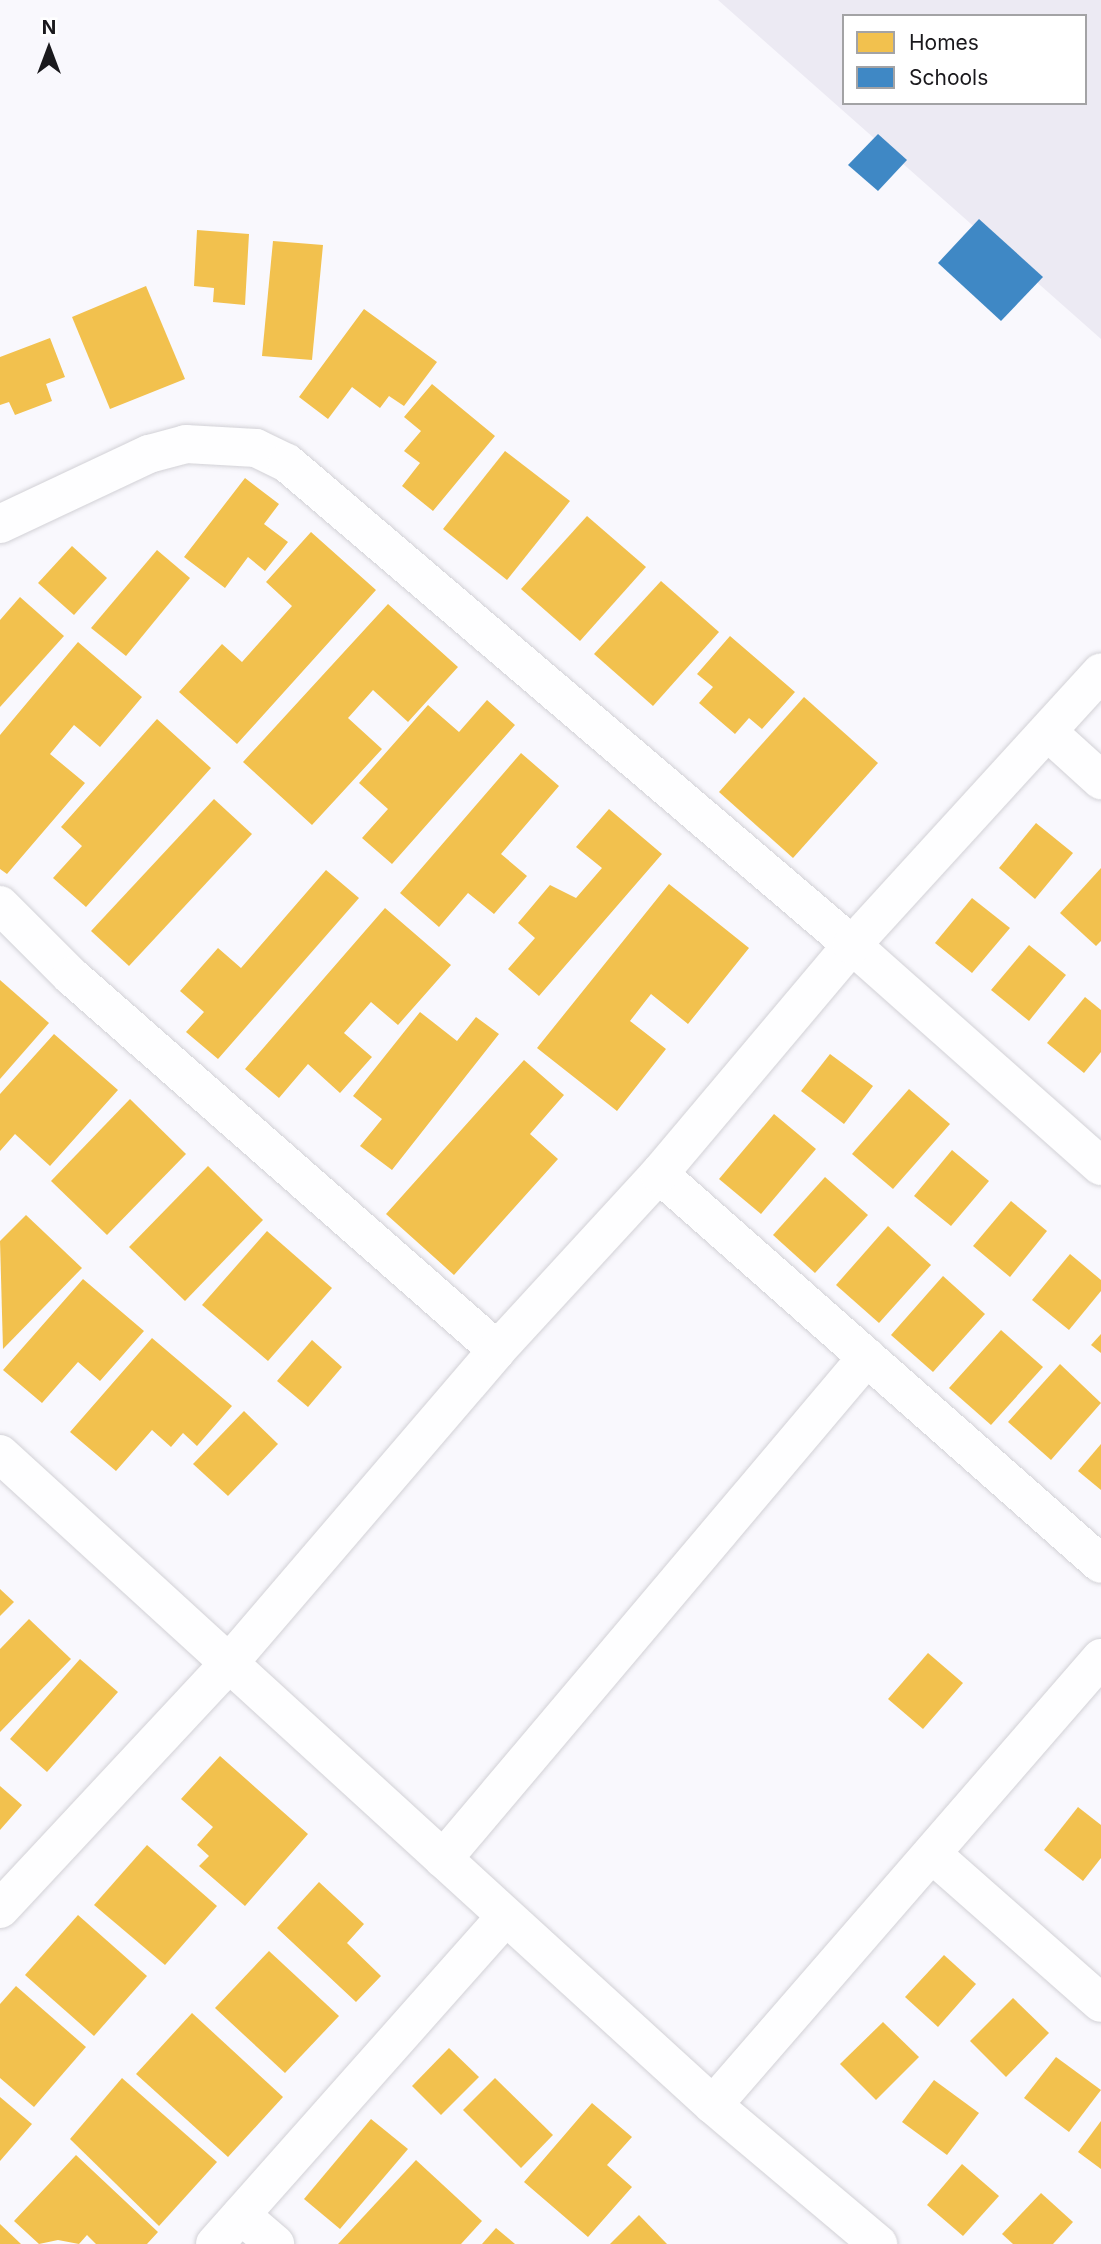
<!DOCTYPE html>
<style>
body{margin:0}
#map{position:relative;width:1101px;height:2244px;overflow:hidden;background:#f9f8fd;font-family:Inter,sans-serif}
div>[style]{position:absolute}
.built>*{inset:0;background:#eceaf3}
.homes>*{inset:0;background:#f2c14e}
.schools>*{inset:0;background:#3f88c5}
.roads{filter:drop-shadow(0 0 2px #d2d1d6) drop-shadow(0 0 2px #d2d1d6)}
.street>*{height:38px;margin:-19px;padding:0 19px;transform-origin:19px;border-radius:19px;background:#fefeff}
span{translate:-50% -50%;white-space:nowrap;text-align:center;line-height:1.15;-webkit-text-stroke:7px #fff;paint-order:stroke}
.legend{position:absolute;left:842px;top:14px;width:245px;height:91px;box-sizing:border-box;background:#fff;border:2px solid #a3a3a5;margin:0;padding:9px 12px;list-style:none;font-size:21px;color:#1a191d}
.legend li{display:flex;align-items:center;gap:14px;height:35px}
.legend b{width:35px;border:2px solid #a3a3a5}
.north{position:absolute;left:14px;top:14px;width:70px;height:70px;-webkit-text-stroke:5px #fff;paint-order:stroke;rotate:0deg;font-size:19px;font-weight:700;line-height:28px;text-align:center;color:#1a191d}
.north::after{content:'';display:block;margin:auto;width:24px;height:32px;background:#1a191d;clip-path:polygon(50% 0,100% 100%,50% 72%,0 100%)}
</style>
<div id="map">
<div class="built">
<i style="clip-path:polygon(evenodd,718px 0,1101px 0,1101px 339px,718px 0,844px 16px,1085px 16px,1085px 103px,844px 103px,844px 16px)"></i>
</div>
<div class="homes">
<i style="clip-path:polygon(197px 230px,249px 234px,245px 305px,213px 302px,214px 288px,194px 286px)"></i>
<i style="clip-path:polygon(273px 241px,323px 245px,312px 360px,262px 356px)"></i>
<i style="clip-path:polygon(146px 286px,185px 379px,110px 409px,72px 317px)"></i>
<i style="clip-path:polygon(364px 309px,437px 362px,404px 406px,389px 396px,380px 408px,352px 387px,328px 419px,299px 397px)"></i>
<i style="clip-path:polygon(50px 338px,65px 377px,46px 384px,52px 401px,15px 415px,9px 402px,0 405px,0 357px)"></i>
<i style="clip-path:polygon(432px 384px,495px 436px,433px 511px,402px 486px,420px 463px,404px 451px,421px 431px,404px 417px)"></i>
<i style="clip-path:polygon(505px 451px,570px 501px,507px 580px,443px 529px)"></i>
<i style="clip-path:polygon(245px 478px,279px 504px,264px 524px,288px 542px,265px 571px,248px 557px,225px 588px,184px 557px)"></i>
<i style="clip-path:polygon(587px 516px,646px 567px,580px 641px,521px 589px)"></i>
<i style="clip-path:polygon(311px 532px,376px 590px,237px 744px,179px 692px,222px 644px,242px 662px,292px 606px,266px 582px)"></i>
<i style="clip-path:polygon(72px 546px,107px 578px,74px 615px,38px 583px)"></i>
<i style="clip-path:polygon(157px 550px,190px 578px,126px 656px,91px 628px)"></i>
<i style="clip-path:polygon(661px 581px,719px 632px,653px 706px,594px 654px)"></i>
<i style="clip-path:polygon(20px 597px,64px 636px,0 707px,0 620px)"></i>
<i style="clip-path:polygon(388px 604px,458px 667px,408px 722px,373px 690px,348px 718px,382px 749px,312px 825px,243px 762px)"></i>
<i style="clip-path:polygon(730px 636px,795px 692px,762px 729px,749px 718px,735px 734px,699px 703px,713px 687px,697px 674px)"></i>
<i style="clip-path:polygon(78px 642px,142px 697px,100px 747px,74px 725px,50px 754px,85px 783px,7px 874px,0 869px,0 735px)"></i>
<i style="clip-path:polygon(804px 697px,878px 763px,793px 858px,719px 792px)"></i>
<i style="clip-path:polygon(487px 700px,515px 725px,392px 864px,362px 838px,388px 809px,359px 783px,428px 705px,459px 732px)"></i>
<i style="clip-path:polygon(157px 719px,211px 768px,86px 907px,53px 878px,82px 846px,61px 827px)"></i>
<i style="clip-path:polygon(521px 753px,559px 786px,501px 854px,527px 876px,494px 914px,468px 893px,439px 927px,400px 893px)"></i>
<i style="clip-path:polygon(214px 799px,252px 834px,129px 966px,91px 931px)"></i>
<i style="clip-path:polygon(609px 809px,662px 854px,539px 996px,508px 969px,535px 938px,518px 923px,550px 885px,576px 898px,602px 868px,576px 847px)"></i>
<i style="clip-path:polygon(1036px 823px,1073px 853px,1035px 899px,999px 868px)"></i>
<i style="clip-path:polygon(1101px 868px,1101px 941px,1096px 946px,1060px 913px)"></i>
<i style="clip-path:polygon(326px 870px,359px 898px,218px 1059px,186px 1032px,204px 1012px,180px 991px,218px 948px,241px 968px)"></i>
<i style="clip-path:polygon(669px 884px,749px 948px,688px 1024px,651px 994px,630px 1021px,666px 1049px,617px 1111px,537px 1048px)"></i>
<i style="clip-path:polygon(972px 898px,1010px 928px,972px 973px,935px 943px)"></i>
<i style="clip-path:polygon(385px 908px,451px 965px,398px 1025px,371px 1002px,344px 1033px,372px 1057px,340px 1093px,308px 1064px,279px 1098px,245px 1069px)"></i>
<i style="clip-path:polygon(1029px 945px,1066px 975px,1029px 1021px,991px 990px)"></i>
<i style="clip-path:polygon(0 980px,49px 1023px,0 1079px)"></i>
<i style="clip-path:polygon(1085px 997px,1101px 1010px,1101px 1052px,1084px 1073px,1047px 1043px)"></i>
<i style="clip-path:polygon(420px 1012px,457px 1041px,476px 1017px,499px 1034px,392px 1170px,360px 1146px,382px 1119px,353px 1096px)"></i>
<i style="clip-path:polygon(54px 1034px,118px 1090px,50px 1166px,15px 1134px,0 1151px,0 1094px)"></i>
<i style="clip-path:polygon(830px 1054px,873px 1086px,844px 1124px,801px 1091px)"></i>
<i style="clip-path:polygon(524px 1060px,564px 1095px,530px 1134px,558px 1159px,454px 1275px,386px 1214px)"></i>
<i style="clip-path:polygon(909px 1089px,950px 1124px,893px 1189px,852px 1154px)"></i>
<i style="clip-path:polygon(130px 1099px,186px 1154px,107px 1235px,51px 1181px)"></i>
<i style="clip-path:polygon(774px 1114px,816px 1149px,761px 1214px,719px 1179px)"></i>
<i style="clip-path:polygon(952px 1150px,989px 1181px,951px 1226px,914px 1196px)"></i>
<i style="clip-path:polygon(208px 1166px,263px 1220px,185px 1301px,129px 1247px)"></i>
<i style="clip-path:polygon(825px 1177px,868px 1215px,815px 1273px,773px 1235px)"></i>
<i style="clip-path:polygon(1011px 1201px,1047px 1231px,1010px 1277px,973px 1246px)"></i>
<i style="clip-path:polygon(26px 1215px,82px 1268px,3px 1349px,0 1241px)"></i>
<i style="clip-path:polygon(888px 1226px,931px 1265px,879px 1323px,836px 1285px)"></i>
<i style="clip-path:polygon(267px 1231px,332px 1288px,268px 1361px,202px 1305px)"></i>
<i style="clip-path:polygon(1070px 1254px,1101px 1280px,1101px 1291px,1069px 1330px,1032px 1300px)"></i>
<i style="clip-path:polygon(943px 1276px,985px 1314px,933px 1372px,891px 1335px)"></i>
<i style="clip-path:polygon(83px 1279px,144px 1331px,100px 1381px,78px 1362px,42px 1403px,3px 1370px)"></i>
<i style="clip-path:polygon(1001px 1330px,1043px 1367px,991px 1425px,949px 1388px)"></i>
<i style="clip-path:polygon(1101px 1334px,1101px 1353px,1091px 1345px)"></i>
<i style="clip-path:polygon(152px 1338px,232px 1406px,197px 1446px,183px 1433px,171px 1447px,152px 1430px,116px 1471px,70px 1432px)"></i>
<i style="clip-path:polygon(312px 1340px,342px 1367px,308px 1407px,277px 1381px)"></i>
<i style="clip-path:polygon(1060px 1364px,1101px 1403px,1051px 1460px,1008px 1422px)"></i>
<i style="clip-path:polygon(244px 1411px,278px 1444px,228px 1496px,193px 1464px)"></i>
<i style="clip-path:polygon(1101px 1444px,1101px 1490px,1078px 1471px)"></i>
<i style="clip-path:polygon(0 1589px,14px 1602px,0 1616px)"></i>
<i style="clip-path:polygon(29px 1619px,71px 1659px,0 1732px,0 1649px)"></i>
<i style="clip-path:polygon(928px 1653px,963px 1683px,923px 1729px,888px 1699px)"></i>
<i style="clip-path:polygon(80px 1659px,118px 1692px,47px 1772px,10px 1739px)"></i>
<i style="clip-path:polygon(220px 1756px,308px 1834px,245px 1906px,199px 1866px,209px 1856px,197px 1845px,213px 1827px,181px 1799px)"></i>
<i style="clip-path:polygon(0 1786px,22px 1805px,0 1830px)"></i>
<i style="clip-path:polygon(1078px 1807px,1101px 1825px,1101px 1858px,1083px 1881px,1044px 1850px)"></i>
<i style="clip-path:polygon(147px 1845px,217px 1906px,165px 1965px,94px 1905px)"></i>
<i style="clip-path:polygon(319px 1882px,364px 1924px,347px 1943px,381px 1976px,356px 2002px,277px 1928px)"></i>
<i style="clip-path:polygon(78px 1915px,147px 1976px,94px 2036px,25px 1975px)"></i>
<i style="clip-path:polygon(269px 1951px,339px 2016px,285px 2073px,215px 2008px)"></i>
<i style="clip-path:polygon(944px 1955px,976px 1984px,938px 2027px,905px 1997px)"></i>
<i style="clip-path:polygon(16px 1986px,86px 2047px,34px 2107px,0 2078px,0 2004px)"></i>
<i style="clip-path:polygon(1013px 1998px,1049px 2033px,1006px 2077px,970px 2041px)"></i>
<i style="clip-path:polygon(192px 2013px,283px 2097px,228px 2157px,136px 2074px)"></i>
<i style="clip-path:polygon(883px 2022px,919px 2057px,876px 2100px,840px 2064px)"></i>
<i style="clip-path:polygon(449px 2048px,479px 2077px,441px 2115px,412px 2086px)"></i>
<i style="clip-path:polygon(1056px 2057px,1101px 2090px,1069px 2132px,1024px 2098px)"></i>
<i style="clip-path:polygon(122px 2078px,217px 2162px,159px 2226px,70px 2139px)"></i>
<i style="clip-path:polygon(495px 2078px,553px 2135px,521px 2168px,463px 2110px)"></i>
<i style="clip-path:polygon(934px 2080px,979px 2113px,947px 2155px,902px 2122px)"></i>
<i style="clip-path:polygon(0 2097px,32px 2124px,0 2161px)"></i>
<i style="clip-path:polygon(592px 2103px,632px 2137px,607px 2165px,632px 2187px,588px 2237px,524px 2182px)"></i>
<i style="clip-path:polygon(371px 2119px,408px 2149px,340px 2229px,304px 2199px)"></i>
<i style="clip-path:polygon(1101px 2121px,1101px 2169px,1078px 2152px)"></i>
<i style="clip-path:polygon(76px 2155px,158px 2232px,147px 2244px,96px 2244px,87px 2235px,79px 2244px,58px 2240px,39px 2244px,14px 2221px)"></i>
<i style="clip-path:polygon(416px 2160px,482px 2221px,461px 2244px,338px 2244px)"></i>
<i style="clip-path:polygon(962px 2164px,999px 2196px,963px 2236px,927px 2205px)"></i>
<i style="clip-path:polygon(1041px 2193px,1073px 2222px,1053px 2244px,1013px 2244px,1002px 2234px)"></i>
<i style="clip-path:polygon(639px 2215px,667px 2244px,610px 2244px)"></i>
<i style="clip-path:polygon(0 2224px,21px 2244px,0 2244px)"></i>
<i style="clip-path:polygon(496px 2228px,515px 2244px,482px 2244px)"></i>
</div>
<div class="schools">
<i style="clip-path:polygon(878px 134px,907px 160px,878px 191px,848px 165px)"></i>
<i style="clip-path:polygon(979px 219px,1043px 277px,1001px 321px,938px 263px)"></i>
</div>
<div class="roads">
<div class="street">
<i style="left:0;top:524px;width:165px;rotate:-25.2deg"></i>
<i style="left:149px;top:454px;width:38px;rotate:-15deg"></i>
<i style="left:186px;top:444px;width:70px;rotate:3.3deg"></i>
<i style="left:256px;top:448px;width:34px;rotate:26deg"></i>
<i style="left:287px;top:463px;width:743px;rotate:40.47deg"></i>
<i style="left:852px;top:945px;width:333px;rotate:41.6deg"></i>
<i style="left:1048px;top:732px;width:72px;rotate:42.2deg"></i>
<i style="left:0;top:905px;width:100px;rotate:45deg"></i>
<i style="left:71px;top:976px;width:567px;rotate:41.28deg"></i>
<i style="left:659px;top:1174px;width:589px;rotate:41.42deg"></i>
<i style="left:0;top:1454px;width:965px;rotate:42.4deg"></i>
<i style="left:713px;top:2105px;width:216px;rotate:40.1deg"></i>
<i style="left:932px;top:1854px;width:225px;rotate:41.4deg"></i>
<i style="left:443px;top:1859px;width:657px;rotate:-49.81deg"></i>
<i style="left:0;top:1909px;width:336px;rotate:-47deg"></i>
<i style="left:229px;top:1663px;width:412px;rotate:-49.4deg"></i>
<i style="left:497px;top:1350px;width:239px;rotate:-47.4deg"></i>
<i style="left:659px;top:1174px;width:299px;rotate:-49.9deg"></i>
<i style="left:852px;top:945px;width:369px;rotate:-47.6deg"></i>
<i style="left:713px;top:2105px;width:592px;rotate:-49.04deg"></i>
<i style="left:241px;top:2215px;width:45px;rotate:40.5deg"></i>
<i style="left:215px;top:2244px;width:438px;rotate:-48.4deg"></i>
</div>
</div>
<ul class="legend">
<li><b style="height:19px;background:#f2c14e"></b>Homes</li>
<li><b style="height:19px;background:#3f88c5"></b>Schools</li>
</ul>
<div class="north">N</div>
</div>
